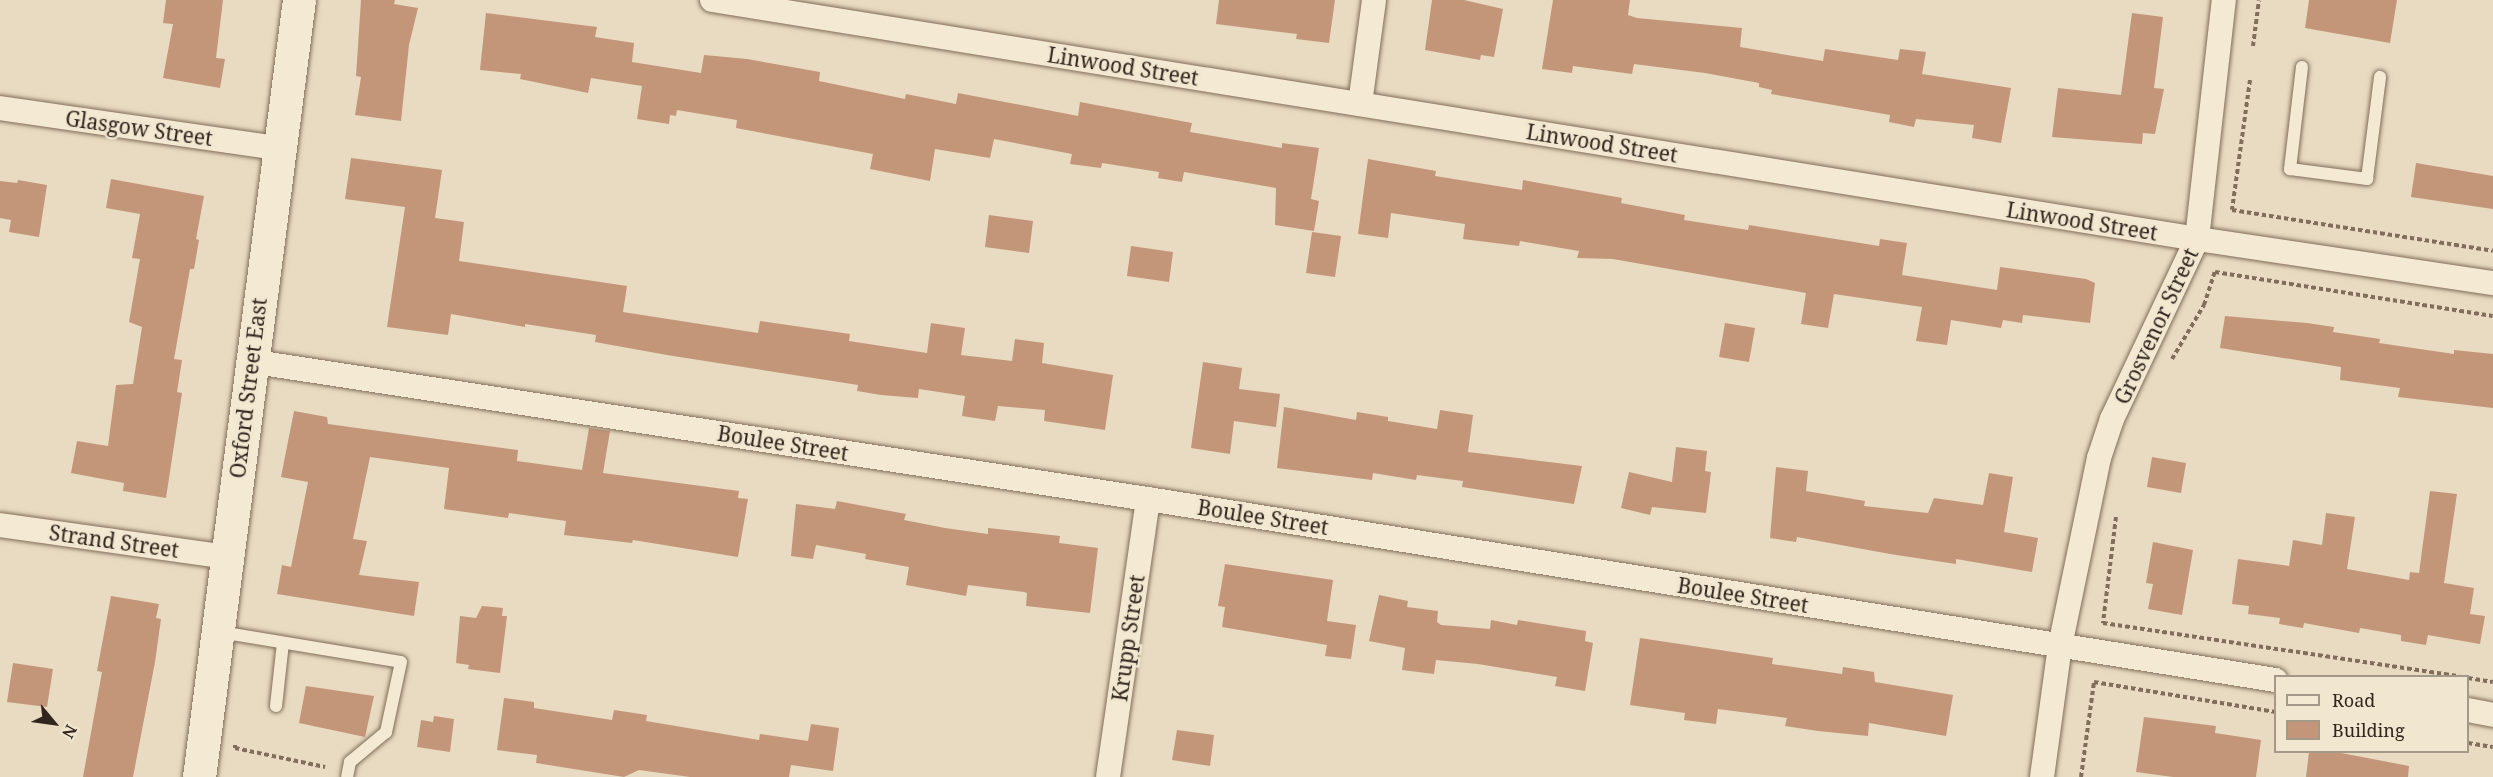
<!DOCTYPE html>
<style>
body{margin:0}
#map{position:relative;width:2493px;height:777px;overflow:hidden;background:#e8dbc1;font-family:"Noto Serif",serif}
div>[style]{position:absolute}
.building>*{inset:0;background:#c3967a}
.path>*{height:4px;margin-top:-2px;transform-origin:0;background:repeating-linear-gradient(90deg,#806d5a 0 4.5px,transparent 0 7.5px)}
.roads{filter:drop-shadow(0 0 2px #806d5a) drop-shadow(0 0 2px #806d5a)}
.lane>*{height:12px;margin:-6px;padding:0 6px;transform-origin:6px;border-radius:6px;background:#f4e9d3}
.street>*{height:24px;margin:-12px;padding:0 12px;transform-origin:12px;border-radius:12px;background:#f4e9d3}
.secondary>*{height:33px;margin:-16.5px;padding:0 16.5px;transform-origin:16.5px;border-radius:16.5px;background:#f4e9d3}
span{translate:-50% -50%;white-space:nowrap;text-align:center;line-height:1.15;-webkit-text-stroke:5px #f1e6cf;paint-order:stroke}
.street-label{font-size:21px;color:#31261d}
.legend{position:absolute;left:2274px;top:675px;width:195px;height:78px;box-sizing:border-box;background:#f1e6cf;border:2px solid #a49988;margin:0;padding:8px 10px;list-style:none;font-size:18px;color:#31261d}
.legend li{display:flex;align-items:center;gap:12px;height:30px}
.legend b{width:30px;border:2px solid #a49988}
.north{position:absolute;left:24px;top:693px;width:60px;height:60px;-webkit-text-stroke:4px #f1e6cf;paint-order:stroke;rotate:119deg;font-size:16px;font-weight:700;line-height:24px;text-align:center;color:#31261d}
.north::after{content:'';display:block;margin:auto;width:21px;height:27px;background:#31261d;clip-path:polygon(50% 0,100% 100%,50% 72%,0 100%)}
</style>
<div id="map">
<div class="building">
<i style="clip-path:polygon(166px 0,223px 0,216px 58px,225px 59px,220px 88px,163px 78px,173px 24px,163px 23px)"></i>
<i style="clip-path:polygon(361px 0,395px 0,394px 4px,418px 8px,409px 45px,401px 121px,355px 115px,361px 77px,356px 76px)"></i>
<i style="clip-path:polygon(1219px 0,1335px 0,1329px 43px,1296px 39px,1297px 34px,1216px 24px)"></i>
<i style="clip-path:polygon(1432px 0,1464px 0,1503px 9px,1494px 57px,1481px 55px,1480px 60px,1425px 50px)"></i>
<i style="clip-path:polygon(1553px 0,1630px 0,1628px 15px,1637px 18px,1742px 28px,1740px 47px,1823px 61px,1825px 49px,1898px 60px,1900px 49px,1926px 52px,1922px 74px,2011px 88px,2001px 143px,1972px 138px,1974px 125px,1916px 119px,1914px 127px,1889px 122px,1890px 115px,1771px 94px,1772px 90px,1759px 87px,1759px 83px,1705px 73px,1634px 64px,1632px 74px,1573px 66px,1572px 73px,1542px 69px)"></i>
<i style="clip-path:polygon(2309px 0,2397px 0,2390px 43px,2305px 28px)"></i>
<i style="clip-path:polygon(486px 13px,597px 27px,595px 37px,634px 43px,632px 62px,701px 73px,704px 55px,747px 59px,820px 72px,819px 81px,905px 99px,906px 94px,956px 104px,958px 93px,1078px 116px,1080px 102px,1192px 123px,1190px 132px,1282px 148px,1282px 143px,1319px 148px,1311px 199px,1319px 201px,1314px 231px,1275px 225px,1276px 188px,1184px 172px,1182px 182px,1158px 178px,1159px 172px,1102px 163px,1101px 168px,1070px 164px,1072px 154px,994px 139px,990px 158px,935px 149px,930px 181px,870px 169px,873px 154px,736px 128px,737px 120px,677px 110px,676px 116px,670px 115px,669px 124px,637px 119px,642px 86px,591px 78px,588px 93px,520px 79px,521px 74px,480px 70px)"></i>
<i style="clip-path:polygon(2132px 13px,2163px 17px,2154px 88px,2164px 89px,2155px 134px,2143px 133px,2142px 144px,2052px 137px,2058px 88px,2121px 95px)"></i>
<i style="clip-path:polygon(351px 158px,442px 170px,435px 218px,464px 222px,459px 261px,627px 286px,623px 312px,758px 333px,760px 321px,850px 334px,849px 341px,927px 353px,931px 323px,965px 328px,961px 355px,1012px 361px,1015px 339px,1044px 343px,1042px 363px,1113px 375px,1105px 430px,1044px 421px,1045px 410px,998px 406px,995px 421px,962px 416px,965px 396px,919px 389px,918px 398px,881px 395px,857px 391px,858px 385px,667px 355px,595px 342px,596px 335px,525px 324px,525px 327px,451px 314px,448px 335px,387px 327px,405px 207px,345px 199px)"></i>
<i style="clip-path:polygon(1368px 159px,1436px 171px,1435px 176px,1522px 190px,1523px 180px,1622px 198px,1621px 203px,1685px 215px,1684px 220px,1748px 230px,1749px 225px,1879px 246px,1880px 239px,1907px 243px,1902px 275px,1997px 290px,2000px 267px,2086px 279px,2095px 283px,2090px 323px,2023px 315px,2022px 323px,2003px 320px,2001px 328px,1951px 320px,1947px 345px,1916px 341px,1922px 307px,1834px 294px,1828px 328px,1801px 324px,1806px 293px,1613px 259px,1577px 258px,1579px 251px,1520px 241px,1519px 246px,1463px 239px,1465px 224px,1391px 213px,1388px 238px,1358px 234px)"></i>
<i style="clip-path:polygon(2416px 163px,2493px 176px,2493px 209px,2411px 197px)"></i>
<i style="clip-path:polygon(111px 179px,204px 196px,196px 239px,199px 240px,194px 269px,190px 269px,174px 359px,182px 360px,177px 392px,182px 393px,166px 498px,123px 491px,124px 483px,71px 473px,77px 441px,108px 446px,116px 385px,133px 384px,142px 327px,129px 322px,140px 259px,132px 258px,140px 214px,106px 208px)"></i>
<i style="clip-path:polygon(18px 180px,47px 185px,39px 237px,9px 232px,11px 220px,0 218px,0 181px,17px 183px)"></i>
<i style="clip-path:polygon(989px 215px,1033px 221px,1029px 253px,985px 247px)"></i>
<i style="clip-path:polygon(1312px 232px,1341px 236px,1335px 277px,1306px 273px)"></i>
<i style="clip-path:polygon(1131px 246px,1173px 252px,1169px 282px,1127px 276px)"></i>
<i style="clip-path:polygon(2225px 316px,2307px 323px,2334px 327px,2333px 332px,2380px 339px,2379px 343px,2454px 354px,2454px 350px,2493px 354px,2493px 408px,2398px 397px,2400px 388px,2340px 380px,2341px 367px,2220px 348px)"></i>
<i style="clip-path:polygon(1725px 323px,1755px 328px,1749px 362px,1719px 357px)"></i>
<i style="clip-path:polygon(1203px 362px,1242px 368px,1239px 389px,1280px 394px,1276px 427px,1234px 421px,1230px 454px,1191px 448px)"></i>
<i style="clip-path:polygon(1284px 407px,1356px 420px,1357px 412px,1388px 417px,1388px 421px,1437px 429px,1440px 410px,1473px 415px,1468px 452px,1582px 466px,1574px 504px,1462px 487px,1463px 481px,1417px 475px,1416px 480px,1373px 473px,1372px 480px,1277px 468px)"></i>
<i style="clip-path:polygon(294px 411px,327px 417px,328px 424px,518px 450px,517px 461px,582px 470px,589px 428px,610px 431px,603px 473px,739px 491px,738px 498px,748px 499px,738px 557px,633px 540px,632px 543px,564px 535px,566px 521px,509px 513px,508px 518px,444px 509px,449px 468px,370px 457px,353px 539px,367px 541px,359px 575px,419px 582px,414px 616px,277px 594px,282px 565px,291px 567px,308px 482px,281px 477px)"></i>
<i style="clip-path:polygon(1676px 447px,1707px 451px,1705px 471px,1711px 472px,1706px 513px,1652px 507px,1650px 515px,1621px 508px,1629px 472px,1672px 482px)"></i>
<i style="clip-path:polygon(2152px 457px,2186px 463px,2181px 493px,2147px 487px)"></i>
<i style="clip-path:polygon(1776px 467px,1808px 471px,1806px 491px,1865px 501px,1864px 506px,1928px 513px,1934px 498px,1983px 505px,1989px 473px,2013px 477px,2004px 532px,2038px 538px,2032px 572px,1956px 559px,1956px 564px,1890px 554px,1797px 537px,1796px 542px,1770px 538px)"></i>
<i style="clip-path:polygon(2430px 491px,2457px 494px,2444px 583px,2474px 588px,2470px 614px,2485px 616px,2480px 644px,2428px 635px,2426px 645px,2401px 641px,2401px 635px,2360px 628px,2359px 633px,2304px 623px,2303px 628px,2279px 624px,2280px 618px,2248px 614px,2249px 606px,2232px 604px,2238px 559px,2289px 566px,2293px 540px,2322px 545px,2326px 513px,2355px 517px,2347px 569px,2409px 580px,2410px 572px,2419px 573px)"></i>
<i style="clip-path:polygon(837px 501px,906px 514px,904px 520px,945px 528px,988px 534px,988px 528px,1060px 536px,1059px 543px,1098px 548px,1090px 613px,1026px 606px,1027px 593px,1024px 592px,968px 585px,966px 596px,906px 585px,909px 567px,865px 559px,866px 554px,816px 545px,813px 559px,791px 556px,796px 504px,835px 509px)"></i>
<i style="clip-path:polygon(2153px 542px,2193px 550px,2182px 615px,2148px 609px,2153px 584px,2146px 583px)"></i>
<i style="clip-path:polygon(1225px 564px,1333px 580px,1327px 621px,1356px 625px,1351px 659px,1325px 656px,1327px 645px,1222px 627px,1225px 607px,1218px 606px)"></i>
<i style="clip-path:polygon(1379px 595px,1408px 601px,1407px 607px,1438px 611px,1437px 622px,1441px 625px,1490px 629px,1491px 620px,1517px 625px,1518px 620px,1586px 631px,1585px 641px,1593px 643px,1585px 691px,1555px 686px,1557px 677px,1478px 664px,1436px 660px,1434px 674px,1402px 670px,1405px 648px,1369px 641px)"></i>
<i style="clip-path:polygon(111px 596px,159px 604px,156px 618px,161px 619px,155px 662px,133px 777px,83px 777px,102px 672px,97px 671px)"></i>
<i style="clip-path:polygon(482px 606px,503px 608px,502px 616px,507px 616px,500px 673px,468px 669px,469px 665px,456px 663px,460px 616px,476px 618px)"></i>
<i style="clip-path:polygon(1640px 638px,1773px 658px,1772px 664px,1842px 674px,1843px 667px,1874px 672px,1875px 682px,1953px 695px,1946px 736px,1869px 723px,1868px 736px,1818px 731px,1785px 726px,1787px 718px,1718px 709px,1716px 724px,1684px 720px,1685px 713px,1630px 705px)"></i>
<i style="clip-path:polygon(13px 663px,53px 669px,47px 707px,7px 702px)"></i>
<i style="clip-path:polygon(306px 686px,374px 696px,365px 737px,299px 723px)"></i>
<i style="clip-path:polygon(504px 698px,534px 702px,534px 708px,612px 720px,614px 710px,647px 715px,646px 721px,759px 740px,760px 734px,808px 741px,811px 724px,839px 728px,833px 771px,791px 765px,789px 777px,690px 777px,639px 770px,624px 777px,536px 763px,537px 755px,497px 750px)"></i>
<i style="clip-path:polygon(434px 716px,454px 719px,450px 752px,417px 747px,421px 720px,433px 722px)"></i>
<i style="clip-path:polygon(2144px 717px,2216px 726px,2215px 733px,2261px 740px,2256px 777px,2173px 777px,2136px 772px)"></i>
<i style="clip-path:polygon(1177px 730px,1214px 735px,1210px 766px,1172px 760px)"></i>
<i style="clip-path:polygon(2309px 752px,2336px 752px,2409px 766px,2408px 777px,2306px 777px)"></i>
</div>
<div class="path">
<i style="left:2253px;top:46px;width:46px;rotate:-82.6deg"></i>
<i style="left:2250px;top:80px;width:131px;rotate:97.9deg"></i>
<i style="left:2232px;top:210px;width:264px;rotate:8.9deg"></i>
<i style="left:2172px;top:359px;width:63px;rotate:-59.3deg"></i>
<i style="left:2204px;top:305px;width:35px;rotate:-72deg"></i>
<i style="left:2215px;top:272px;width:281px;rotate:9deg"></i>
<i style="left:2116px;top:517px;width:107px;rotate:97deg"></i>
<i style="left:2103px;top:623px;width:360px;rotate:8.5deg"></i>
<i style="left:2468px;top:678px;width:25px;rotate:9deg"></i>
<i style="left:2468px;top:743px;width:25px;rotate:9deg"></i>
<i style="left:235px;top:745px;width:3px;rotate:90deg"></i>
<i style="left:235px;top:748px;width:92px;rotate:11.9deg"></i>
<i style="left:2081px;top:777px;width:96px;rotate:-82.2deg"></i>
<i style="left:2094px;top:682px;width:184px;rotate:9.4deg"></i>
</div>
<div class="roads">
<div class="lane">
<i style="left:2302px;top:67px;width:103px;rotate:96.7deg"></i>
<i style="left:2290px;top:169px;width:78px;rotate:7.4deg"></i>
<i style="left:2367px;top:179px;width:103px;rotate:-82.7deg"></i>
<i style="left:220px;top:632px;width:183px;rotate:9.4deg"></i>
<i style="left:401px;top:662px;width:72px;rotate:102.1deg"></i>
<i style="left:386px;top:732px;width:47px;rotate:140.2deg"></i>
<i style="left:350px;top:762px;width:15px;rotate:101deg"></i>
<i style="left:276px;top:706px;width:63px;rotate:-83.7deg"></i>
</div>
<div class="street">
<i style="left:712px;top:0;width:1504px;rotate:9.14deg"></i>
<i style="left:2197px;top:239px;width:299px;rotate:8.5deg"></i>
<i style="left:1360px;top:104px;width:105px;rotate:-82.3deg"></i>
<i style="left:0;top:108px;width:281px;rotate:8.2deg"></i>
<i style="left:249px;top:361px;width:910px;rotate:8.73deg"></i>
<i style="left:1148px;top:499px;width:1142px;rotate:9.12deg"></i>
<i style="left:0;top:525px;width:231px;rotate:8deg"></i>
<i style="left:2468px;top:710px;width:25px;rotate:11deg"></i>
<i style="left:1108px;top:777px;width:281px;rotate:-81.8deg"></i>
<i style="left:2042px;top:777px;width:132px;rotate:-82.2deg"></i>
<i style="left:2060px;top:646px;width:192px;rotate:-78.3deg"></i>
<i style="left:2099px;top:458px;width:41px;rotate:-71.6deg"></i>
<i style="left:2112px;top:419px;width:199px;rotate:-64.7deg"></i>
<i style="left:2197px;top:239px;width:241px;rotate:-83.6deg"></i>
</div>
<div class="secondary">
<i style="left:199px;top:777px;width:783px;rotate:-82.67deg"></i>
</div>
</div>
<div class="street-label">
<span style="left:1123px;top:66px;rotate:9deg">Linwood Street</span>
<span style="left:139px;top:128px;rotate:8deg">Glasgow Street</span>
<span style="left:1602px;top:143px;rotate:9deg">Linwood Street</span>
<span style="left:2082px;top:221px;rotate:9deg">Linwood Street</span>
<span style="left:2156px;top:326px;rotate:-65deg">Grosvenor Street</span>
<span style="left:248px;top:388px;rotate:-83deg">Oxford Street East</span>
<span style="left:783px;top:443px;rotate:9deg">Boulee Street</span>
<span style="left:1263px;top:517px;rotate:9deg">Boulee Street</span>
<span style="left:114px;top:541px;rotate:8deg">Strand Street</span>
<span style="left:1743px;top:595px;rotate:9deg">Boulee Street</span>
<span style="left:1128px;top:638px;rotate:-82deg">Krupp Street</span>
</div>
<ul class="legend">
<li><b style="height:8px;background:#f4e9d3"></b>Road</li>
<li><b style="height:16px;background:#c3967a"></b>Building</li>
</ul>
<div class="north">N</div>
</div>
